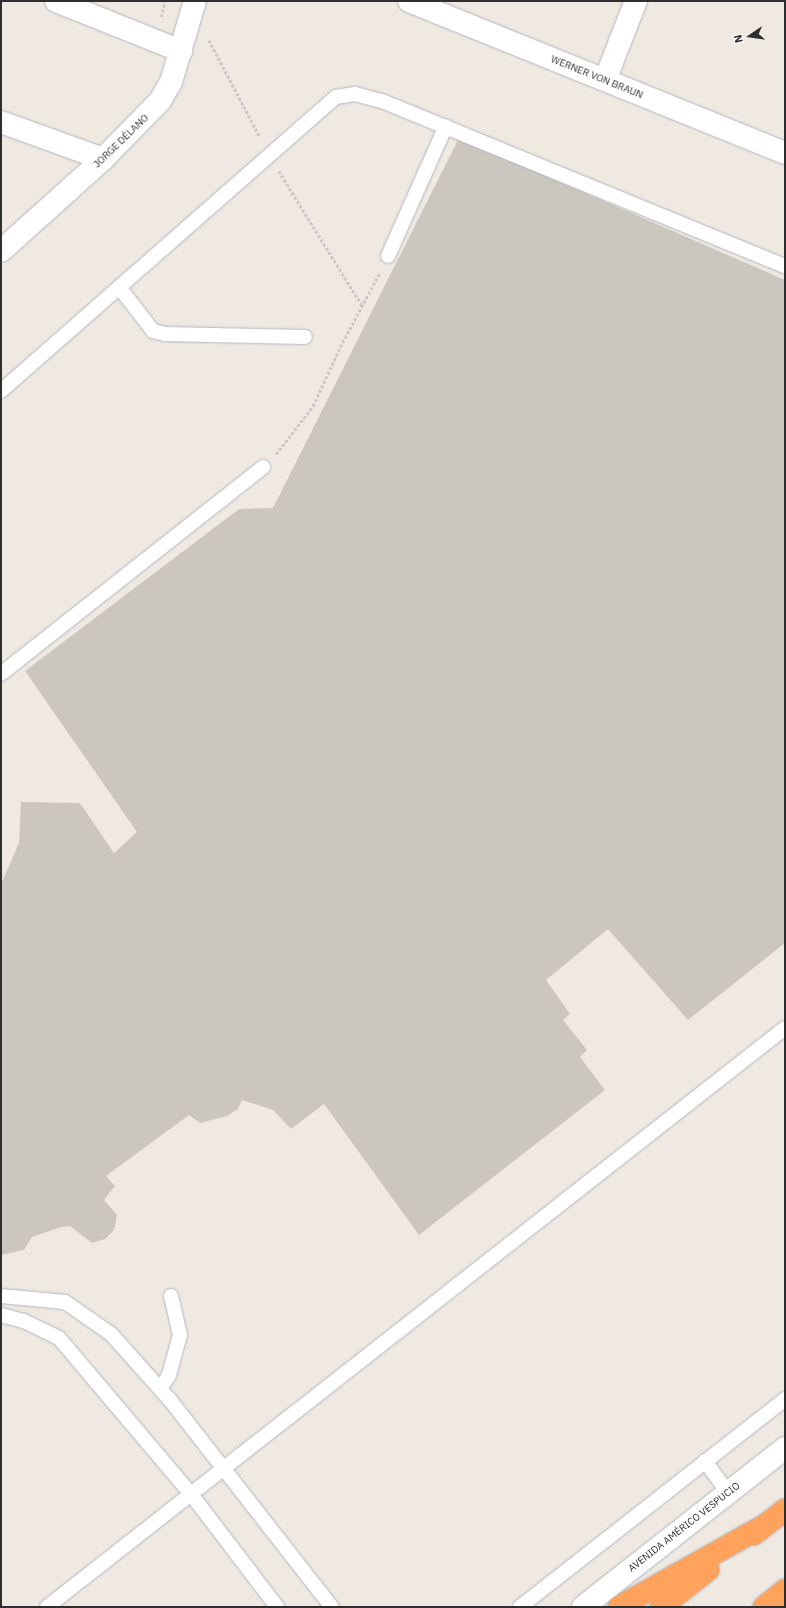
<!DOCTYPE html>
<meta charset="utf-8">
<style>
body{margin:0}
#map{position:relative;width:786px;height:1608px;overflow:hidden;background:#efe9e1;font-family:"IBM Plex Sans",sans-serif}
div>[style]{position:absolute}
.building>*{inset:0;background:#cbc7bf}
.path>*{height:2.5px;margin-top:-1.25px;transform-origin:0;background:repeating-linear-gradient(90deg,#c9c9c9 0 3px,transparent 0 5px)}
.roads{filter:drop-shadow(0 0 1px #b4b7c1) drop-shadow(0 0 1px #b4b7c1)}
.service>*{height:14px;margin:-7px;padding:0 7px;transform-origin:7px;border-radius:7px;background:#fff}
.minor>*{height:22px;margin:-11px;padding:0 11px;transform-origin:11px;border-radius:11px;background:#fff}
.tertiary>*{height:22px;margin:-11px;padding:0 11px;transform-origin:11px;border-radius:11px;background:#fff}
.secondary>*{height:22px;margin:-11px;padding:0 11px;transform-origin:11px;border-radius:11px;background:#fff}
.motorway>*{height:22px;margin:-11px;padding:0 11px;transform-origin:11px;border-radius:11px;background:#ffa35c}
span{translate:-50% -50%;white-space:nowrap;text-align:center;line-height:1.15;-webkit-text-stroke:3.5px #fff;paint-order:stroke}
.street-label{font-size:10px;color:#2e2e2e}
.frame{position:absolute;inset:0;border:2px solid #2e2e2e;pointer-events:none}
.north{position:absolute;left:730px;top:16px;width:40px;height:40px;-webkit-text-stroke:3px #fff;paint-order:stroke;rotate:257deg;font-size:11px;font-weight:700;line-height:16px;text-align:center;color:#2e2e2e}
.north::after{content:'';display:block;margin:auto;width:14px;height:18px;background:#2e2e2e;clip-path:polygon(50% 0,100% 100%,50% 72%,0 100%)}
</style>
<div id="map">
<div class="building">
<i style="clip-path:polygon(459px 138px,785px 280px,785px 943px,688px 1020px,608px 929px,546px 980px,570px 1014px,563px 1020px,587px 1050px,580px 1057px,605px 1090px,419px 1235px,324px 1104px,291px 1129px,273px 1110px,242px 1100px,238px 1109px,227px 1116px,200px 1123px,189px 1115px,106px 1176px,115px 1186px,104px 1200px,117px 1215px,114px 1230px,105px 1239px,92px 1243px,70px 1226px,61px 1227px,32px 1237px,24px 1250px,1px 1255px,1px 884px,19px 843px,21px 802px,80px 803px,114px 853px,137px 832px,25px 671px,239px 509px,273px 508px)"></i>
</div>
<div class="path">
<i style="left:161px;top:17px;width:16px;rotate:-76deg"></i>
<i style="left:209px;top:40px;width:110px;rotate:62.3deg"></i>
<i style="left:279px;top:171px;width:160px;rotate:58.3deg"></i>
<i style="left:276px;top:454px;width:61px;rotate:-52.4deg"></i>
<i style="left:313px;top:406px;width:65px;rotate:-65.4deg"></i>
<i style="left:340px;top:347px;width:85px;rotate:-61.9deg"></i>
</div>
<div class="roads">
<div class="service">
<i style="left:388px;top:256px;width:142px;rotate:-66deg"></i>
<i style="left:119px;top:287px;width:56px;rotate:52.3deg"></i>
<i style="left:153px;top:331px;width:12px;rotate:14deg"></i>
<i style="left:165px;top:334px;width:140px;rotate:1.2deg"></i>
<i style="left:1px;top:391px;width:446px;rotate:-41.3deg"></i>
<i style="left:336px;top:97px;width:19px;rotate:-9deg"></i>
<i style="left:355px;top:94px;width:28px;rotate:15deg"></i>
<i style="left:382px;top:101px;width:435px;rotate:22.3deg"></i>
<i style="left:1px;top:674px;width:334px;rotate:-38.3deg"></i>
<i style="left:1px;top:1296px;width:64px;rotate:5.4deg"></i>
<i style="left:65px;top:1302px;width:56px;rotate:34.8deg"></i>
<i style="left:111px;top:1334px;width:89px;rotate:48.2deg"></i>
<i style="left:170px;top:1400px;width:263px;rotate:52deg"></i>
<i style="left:1px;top:1315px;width:24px;rotate:15deg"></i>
<i style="left:24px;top:1321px;width:39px;rotate:26deg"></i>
<i style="left:59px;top:1338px;width:204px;rotate:49.8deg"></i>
<i style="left:191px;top:1494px;width:142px;rotate:52.7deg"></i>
<i style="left:160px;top:1389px;width:17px;rotate:-57deg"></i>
<i style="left:169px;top:1375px;width:41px;rotate:-74.6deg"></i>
<i style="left:180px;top:1335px;width:40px;rotate:-103deg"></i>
<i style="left:705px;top:1461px;width:39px;rotate:54deg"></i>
<i style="left:47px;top:1607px;width:938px;rotate:-38.12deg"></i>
<i style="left:520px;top:1607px;width:337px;rotate:-38.1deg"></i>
</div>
<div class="minor">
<i style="left:56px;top:1px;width:135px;rotate:21.8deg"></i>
<i style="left:409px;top:1px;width:406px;rotate:22deg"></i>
<i style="left:605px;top:80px;width:85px;rotate:-68.6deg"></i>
<i style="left:1px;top:122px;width:109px;rotate:19.9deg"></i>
</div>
<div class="tertiary">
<i style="left:1px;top:251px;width:137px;rotate:-42deg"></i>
<i style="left:103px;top:159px;width:81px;rotate:-45.5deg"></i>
<i style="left:160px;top:101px;width:22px;rotate:-60deg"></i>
<i style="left:171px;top:82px;width:84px;rotate:-73.5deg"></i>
</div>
<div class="secondary">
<i style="left:583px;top:1607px;width:257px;rotate:-38.2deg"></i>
</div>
<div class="motorway">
<i style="left:754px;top:1534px;width:39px;rotate:-38deg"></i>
<i style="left:619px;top:1607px;width:167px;rotate:-29.3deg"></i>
<i style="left:661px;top:1607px;width:60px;rotate:-38.2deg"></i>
<i style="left:764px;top:1607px;width:27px;rotate:-39deg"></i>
</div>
</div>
<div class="street-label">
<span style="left:597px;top:77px;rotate:22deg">WERNER VON BRAUN</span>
<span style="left:121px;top:141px;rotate:-44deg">JORGE DÉLANO</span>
<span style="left:684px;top:1527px;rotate:-38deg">AVENIDA AMÉRICO VESPUCIO</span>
</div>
<div class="frame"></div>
<div class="north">N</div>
</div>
